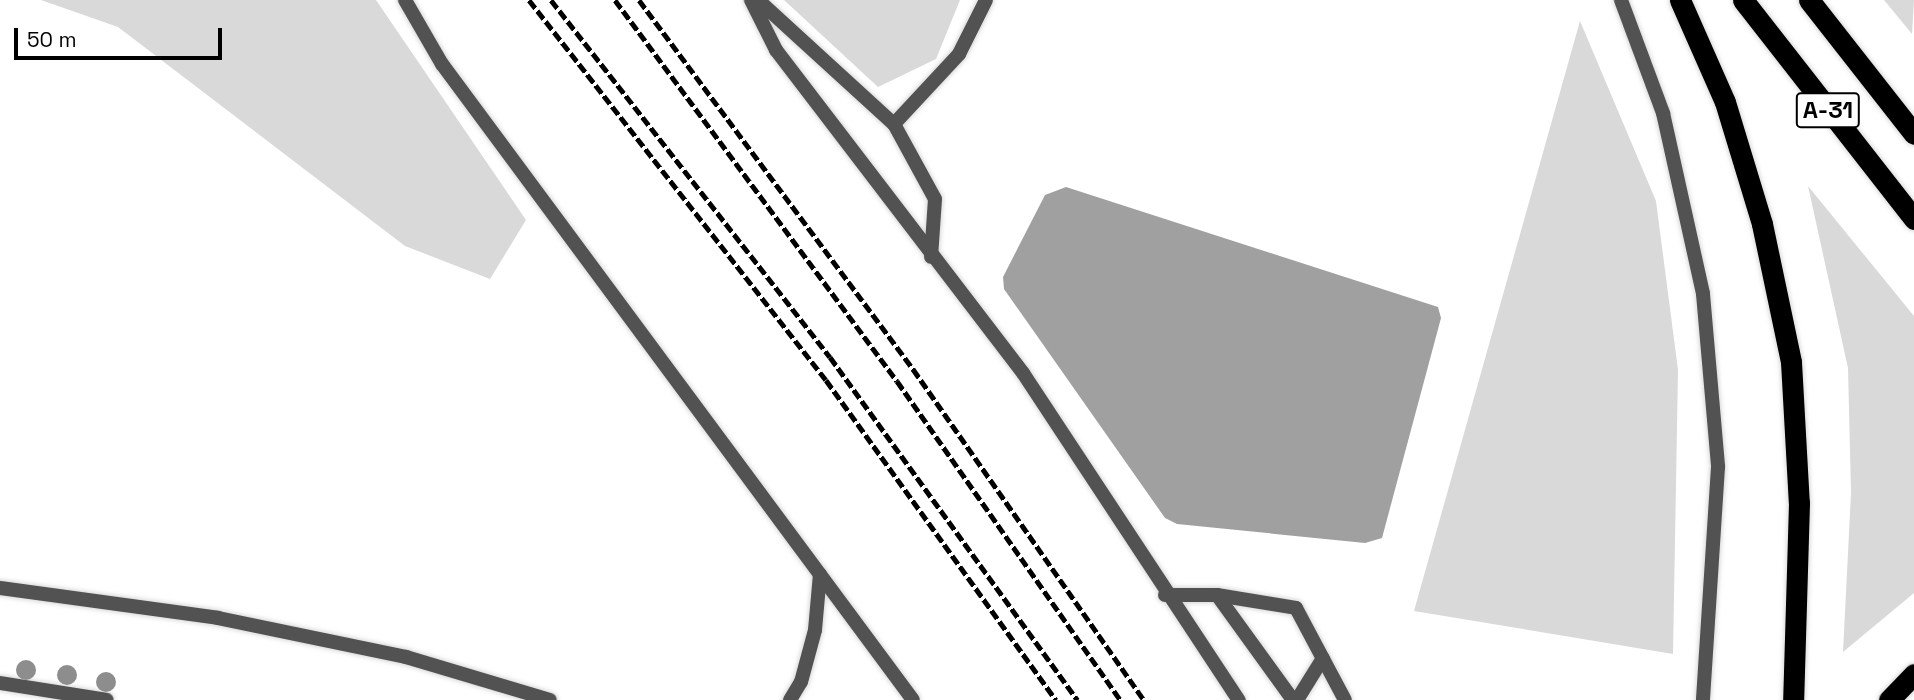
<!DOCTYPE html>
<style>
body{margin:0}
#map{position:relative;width:1914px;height:700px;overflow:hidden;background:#fff;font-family:"Space Grotesk",sans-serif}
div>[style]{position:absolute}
.green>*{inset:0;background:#d9d9d9}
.water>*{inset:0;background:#a0a0a0}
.roads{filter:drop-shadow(0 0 2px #dbdbdb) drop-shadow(0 0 2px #dbdbdb)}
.lane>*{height:14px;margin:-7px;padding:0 7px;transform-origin:7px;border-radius:7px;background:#525252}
.street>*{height:14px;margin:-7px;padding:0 7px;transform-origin:7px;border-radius:7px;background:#525252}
.highway>*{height:21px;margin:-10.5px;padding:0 10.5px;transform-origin:10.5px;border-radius:10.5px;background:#000}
.rail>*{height:5px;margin-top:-2.5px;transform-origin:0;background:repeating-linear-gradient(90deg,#000 0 10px,transparent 0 13.5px)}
.trees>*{width:20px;height:20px;margin:-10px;border-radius:50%;background:#8d8d8d}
span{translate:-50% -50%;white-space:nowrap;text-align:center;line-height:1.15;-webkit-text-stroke:6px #fff;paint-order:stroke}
.shield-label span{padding:2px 5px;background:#fff;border:2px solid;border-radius:5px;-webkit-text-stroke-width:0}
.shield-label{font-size:24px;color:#000;font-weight:700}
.scale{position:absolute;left:14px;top:28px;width:208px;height:32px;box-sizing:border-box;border:4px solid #000;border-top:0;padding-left:9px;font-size:21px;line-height:24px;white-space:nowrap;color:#000;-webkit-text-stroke:5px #fff;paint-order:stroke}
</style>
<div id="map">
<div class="green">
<i style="clip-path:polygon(41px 0,376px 0,526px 220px,490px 279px,405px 246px,118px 27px)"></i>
<i style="clip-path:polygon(784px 0,960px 0,936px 59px,878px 87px)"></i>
<i style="clip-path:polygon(1884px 0,1914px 0,1912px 34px)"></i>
<i style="clip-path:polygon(1580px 21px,1656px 201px,1678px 370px,1673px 654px,1414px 611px)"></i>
<i style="clip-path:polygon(1808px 186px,1914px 316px,1914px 593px,1843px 652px,1851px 493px,1848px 368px)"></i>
</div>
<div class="water">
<i style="clip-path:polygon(1066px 187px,1438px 307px,1441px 318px,1382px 538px,1365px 543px,1177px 524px,1165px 518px,1004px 289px,1003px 277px,1045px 195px)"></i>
</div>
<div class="roads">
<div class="lane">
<i style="left:405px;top:0;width:74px;rotate:60deg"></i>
<i style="left:442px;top:64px;width:791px;rotate:53.48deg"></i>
<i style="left:751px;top:0;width:56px;rotate:63.4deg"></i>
<i style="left:776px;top:50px;width:407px;rotate:52.6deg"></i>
<i style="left:1023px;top:373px;width:392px;rotate:56.6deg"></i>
<i style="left:758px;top:0;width:184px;rotate:42.4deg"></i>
<i style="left:894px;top:124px;width:96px;rotate:-47.1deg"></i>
<i style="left:959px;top:54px;width:60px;rotate:-63.4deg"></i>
<i style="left:894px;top:124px;width:85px;rotate:61.3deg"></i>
<i style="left:935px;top:199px;width:58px;rotate:93.9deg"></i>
<i style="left:0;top:588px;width:220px;rotate:7.8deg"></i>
<i style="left:218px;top:618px;width:192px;rotate:11.7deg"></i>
<i style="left:406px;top:657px;width:150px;rotate:16.6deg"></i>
<i style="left:1165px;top:595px;width:52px"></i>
<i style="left:1217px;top:595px;width:80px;rotate:9.3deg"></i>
<i style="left:1296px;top:608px;width:104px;rotate:62deg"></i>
<i style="left:1217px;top:595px;width:130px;rotate:54.1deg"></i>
<i style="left:790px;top:700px;width:21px;rotate:-59deg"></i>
<i style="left:801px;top:682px;width:54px;rotate:-74.9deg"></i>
<i style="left:815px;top:630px;width:56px;rotate:-84.9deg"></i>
<i style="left:1297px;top:700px;width:49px;rotate:-58.2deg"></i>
</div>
<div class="street">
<i style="left:1621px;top:0;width:121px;rotate:69.6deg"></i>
<i style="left:1663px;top:113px;width:185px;rotate:77.5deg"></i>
<i style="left:1703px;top:294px;width:174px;rotate:85deg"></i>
<i style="left:1718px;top:467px;width:233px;rotate:93.7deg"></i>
<i style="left:0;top:683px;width:108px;rotate:9deg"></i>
</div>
<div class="highway">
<i style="left:1680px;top:0;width:111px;rotate:66.2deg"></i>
<i style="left:1725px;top:102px;width:127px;rotate:73.1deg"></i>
<i style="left:1762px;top:224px;width:141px;rotate:78.1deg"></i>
<i style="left:1791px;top:362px;width:141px;rotate:86.8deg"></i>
<i style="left:1799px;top:503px;width:197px;rotate:91.7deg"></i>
<i style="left:1743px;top:0;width:278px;rotate:52deg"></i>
<i style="left:1809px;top:0;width:170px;rotate:51.9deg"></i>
<i style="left:1889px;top:700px;width:36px;rotate:-46deg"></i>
</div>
</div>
<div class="rail">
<i style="left:529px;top:0;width:482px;rotate:52deg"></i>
<i style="left:826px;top:380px;width:394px;rotate:54.3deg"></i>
<i style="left:551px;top:0;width:453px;rotate:52deg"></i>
<i style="left:830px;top:357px;width:423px;rotate:54.2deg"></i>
<i style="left:615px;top:0;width:474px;rotate:53.5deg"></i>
<i style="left:897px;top:381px;width:389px;rotate:55deg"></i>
<i style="left:639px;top:0;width:460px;rotate:53.4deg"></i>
<i style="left:913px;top:369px;width:404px;rotate:55.1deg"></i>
</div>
<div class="trees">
<i style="left:26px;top:670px"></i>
<i style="left:67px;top:675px"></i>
<i style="left:106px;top:682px"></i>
</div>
<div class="shield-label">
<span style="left:1828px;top:110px">A-31</span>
</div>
<div class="scale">50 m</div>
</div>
